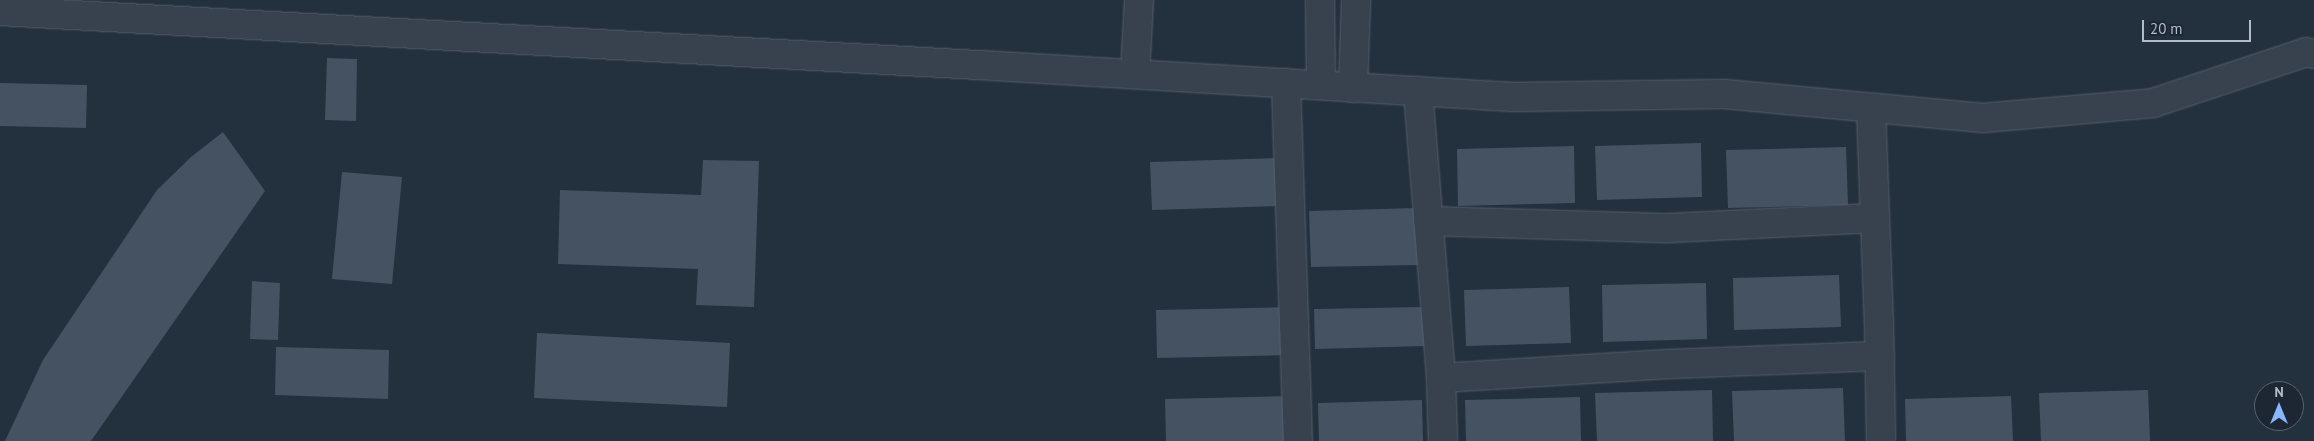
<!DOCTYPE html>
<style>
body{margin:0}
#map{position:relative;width:2314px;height:441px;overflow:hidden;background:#23303e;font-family:"PT Sans",sans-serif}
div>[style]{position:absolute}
.building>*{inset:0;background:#445262}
.roads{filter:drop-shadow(0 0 1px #565f6c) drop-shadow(0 0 1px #565f6c)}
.minor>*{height:28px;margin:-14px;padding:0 14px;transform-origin:14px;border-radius:14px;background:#37424e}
span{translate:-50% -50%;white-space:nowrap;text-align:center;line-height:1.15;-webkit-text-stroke:5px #1d2733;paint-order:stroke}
.north{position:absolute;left:2254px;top:381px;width:50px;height:50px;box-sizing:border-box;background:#1d2733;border:1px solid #59636f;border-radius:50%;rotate:0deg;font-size:14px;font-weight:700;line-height:20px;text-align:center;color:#b3bcc9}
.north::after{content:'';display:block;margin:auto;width:18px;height:22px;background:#88b7fa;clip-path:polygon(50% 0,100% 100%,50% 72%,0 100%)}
.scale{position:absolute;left:2142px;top:20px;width:109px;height:22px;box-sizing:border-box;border:2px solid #b3bcc9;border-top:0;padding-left:6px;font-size:15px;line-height:18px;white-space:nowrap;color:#b3bcc9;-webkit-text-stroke:4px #1d2733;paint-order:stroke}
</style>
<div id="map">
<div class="building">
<i style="clip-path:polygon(327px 58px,357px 59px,356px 121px,325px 120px)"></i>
<i style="clip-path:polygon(0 83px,87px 85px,86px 128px,0 126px)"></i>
<i style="clip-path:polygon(223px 132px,265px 191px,91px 441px,5px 441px,43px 360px,157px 190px,191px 157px)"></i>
<i style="clip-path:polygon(1701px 143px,1702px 197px,1597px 200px,1595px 146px)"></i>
<i style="clip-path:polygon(1574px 146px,1575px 203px,1458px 206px,1457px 149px)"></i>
<i style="clip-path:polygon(1846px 147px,1848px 205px,1728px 208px,1726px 150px)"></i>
<i style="clip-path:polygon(1281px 158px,1282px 206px,1152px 210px,1150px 162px)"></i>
<i style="clip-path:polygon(703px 160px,759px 161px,754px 307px,696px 305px,698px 269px,558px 264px,560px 190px,701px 195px)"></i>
<i style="clip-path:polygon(342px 172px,402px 177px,392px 284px,332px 279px)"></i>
<i style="clip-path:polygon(1417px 208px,1418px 265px,1311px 267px,1309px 211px)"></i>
<i style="clip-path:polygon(1839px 275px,1841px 327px,1734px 330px,1733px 278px)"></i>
<i style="clip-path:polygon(252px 281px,280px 283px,278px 340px,250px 339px)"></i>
<i style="clip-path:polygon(1706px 283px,1707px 339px,1603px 342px,1602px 285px)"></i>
<i style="clip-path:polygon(1569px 287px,1571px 343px,1466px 346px,1464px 290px)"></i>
<i style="clip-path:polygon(1291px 307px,1292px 355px,1157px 358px,1156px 310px)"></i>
<i style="clip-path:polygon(1423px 307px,1425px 346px,1315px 349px,1314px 309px)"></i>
<i style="clip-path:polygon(537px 333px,730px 343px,727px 407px,534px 398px)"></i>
<i style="clip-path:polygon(276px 347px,389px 350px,388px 399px,275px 395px)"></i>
<i style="clip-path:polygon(1843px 388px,1845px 441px,1734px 441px,1732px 391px)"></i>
<i style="clip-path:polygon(1712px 390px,1713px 441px,1597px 441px,1595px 393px)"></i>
<i style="clip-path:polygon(2148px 390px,2150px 441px,2041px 441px,2039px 393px)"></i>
<i style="clip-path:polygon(1291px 396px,1293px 441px,1166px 441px,1165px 399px)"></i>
<i style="clip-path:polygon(2011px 396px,2013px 441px,1906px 441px,1905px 399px)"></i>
<i style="clip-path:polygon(1580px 397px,1581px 441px,1466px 441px,1465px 400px)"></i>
<i style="clip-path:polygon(1422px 400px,1423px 441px,1319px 441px,1318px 403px)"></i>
</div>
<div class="roads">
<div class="minor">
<i style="left:1320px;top:0;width:85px;rotate:89.3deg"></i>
<i style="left:0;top:11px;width:980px;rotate:3.16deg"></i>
<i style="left:979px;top:65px;width:535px;rotate:3.43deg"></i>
<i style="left:1513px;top:97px;width:211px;rotate:-0.8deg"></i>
<i style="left:1724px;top:94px;width:260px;rotate:5.3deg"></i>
<i style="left:1983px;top:118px;width:171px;rotate:-5deg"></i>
<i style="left:2153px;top:103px;width:161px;rotate:-18.4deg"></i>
<i style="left:2306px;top:52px;width:8px;rotate:14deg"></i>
<i style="left:1135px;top:74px;width:74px;rotate:-86.9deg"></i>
<i style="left:1286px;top:83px;width:358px;rotate:88.1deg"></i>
<i style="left:1353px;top:88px;width:88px;rotate:-88deg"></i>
<i style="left:1418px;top:91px;width:288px;rotate:85.4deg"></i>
<i style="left:1441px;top:378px;width:63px;rotate:88.2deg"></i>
<i style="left:1871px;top:108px;width:215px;rotate:87.9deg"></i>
<i style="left:1879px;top:323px;width:118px;rotate:89deg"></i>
<i style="left:1428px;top:221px;width:241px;rotate:1.7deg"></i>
<i style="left:1669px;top:228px;width:206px;rotate:-2.8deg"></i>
<i style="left:1441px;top:378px;width:228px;rotate:-3.5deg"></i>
<i style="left:1669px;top:364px;width:211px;rotate:-2.2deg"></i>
</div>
</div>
<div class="north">N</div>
<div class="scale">20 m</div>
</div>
